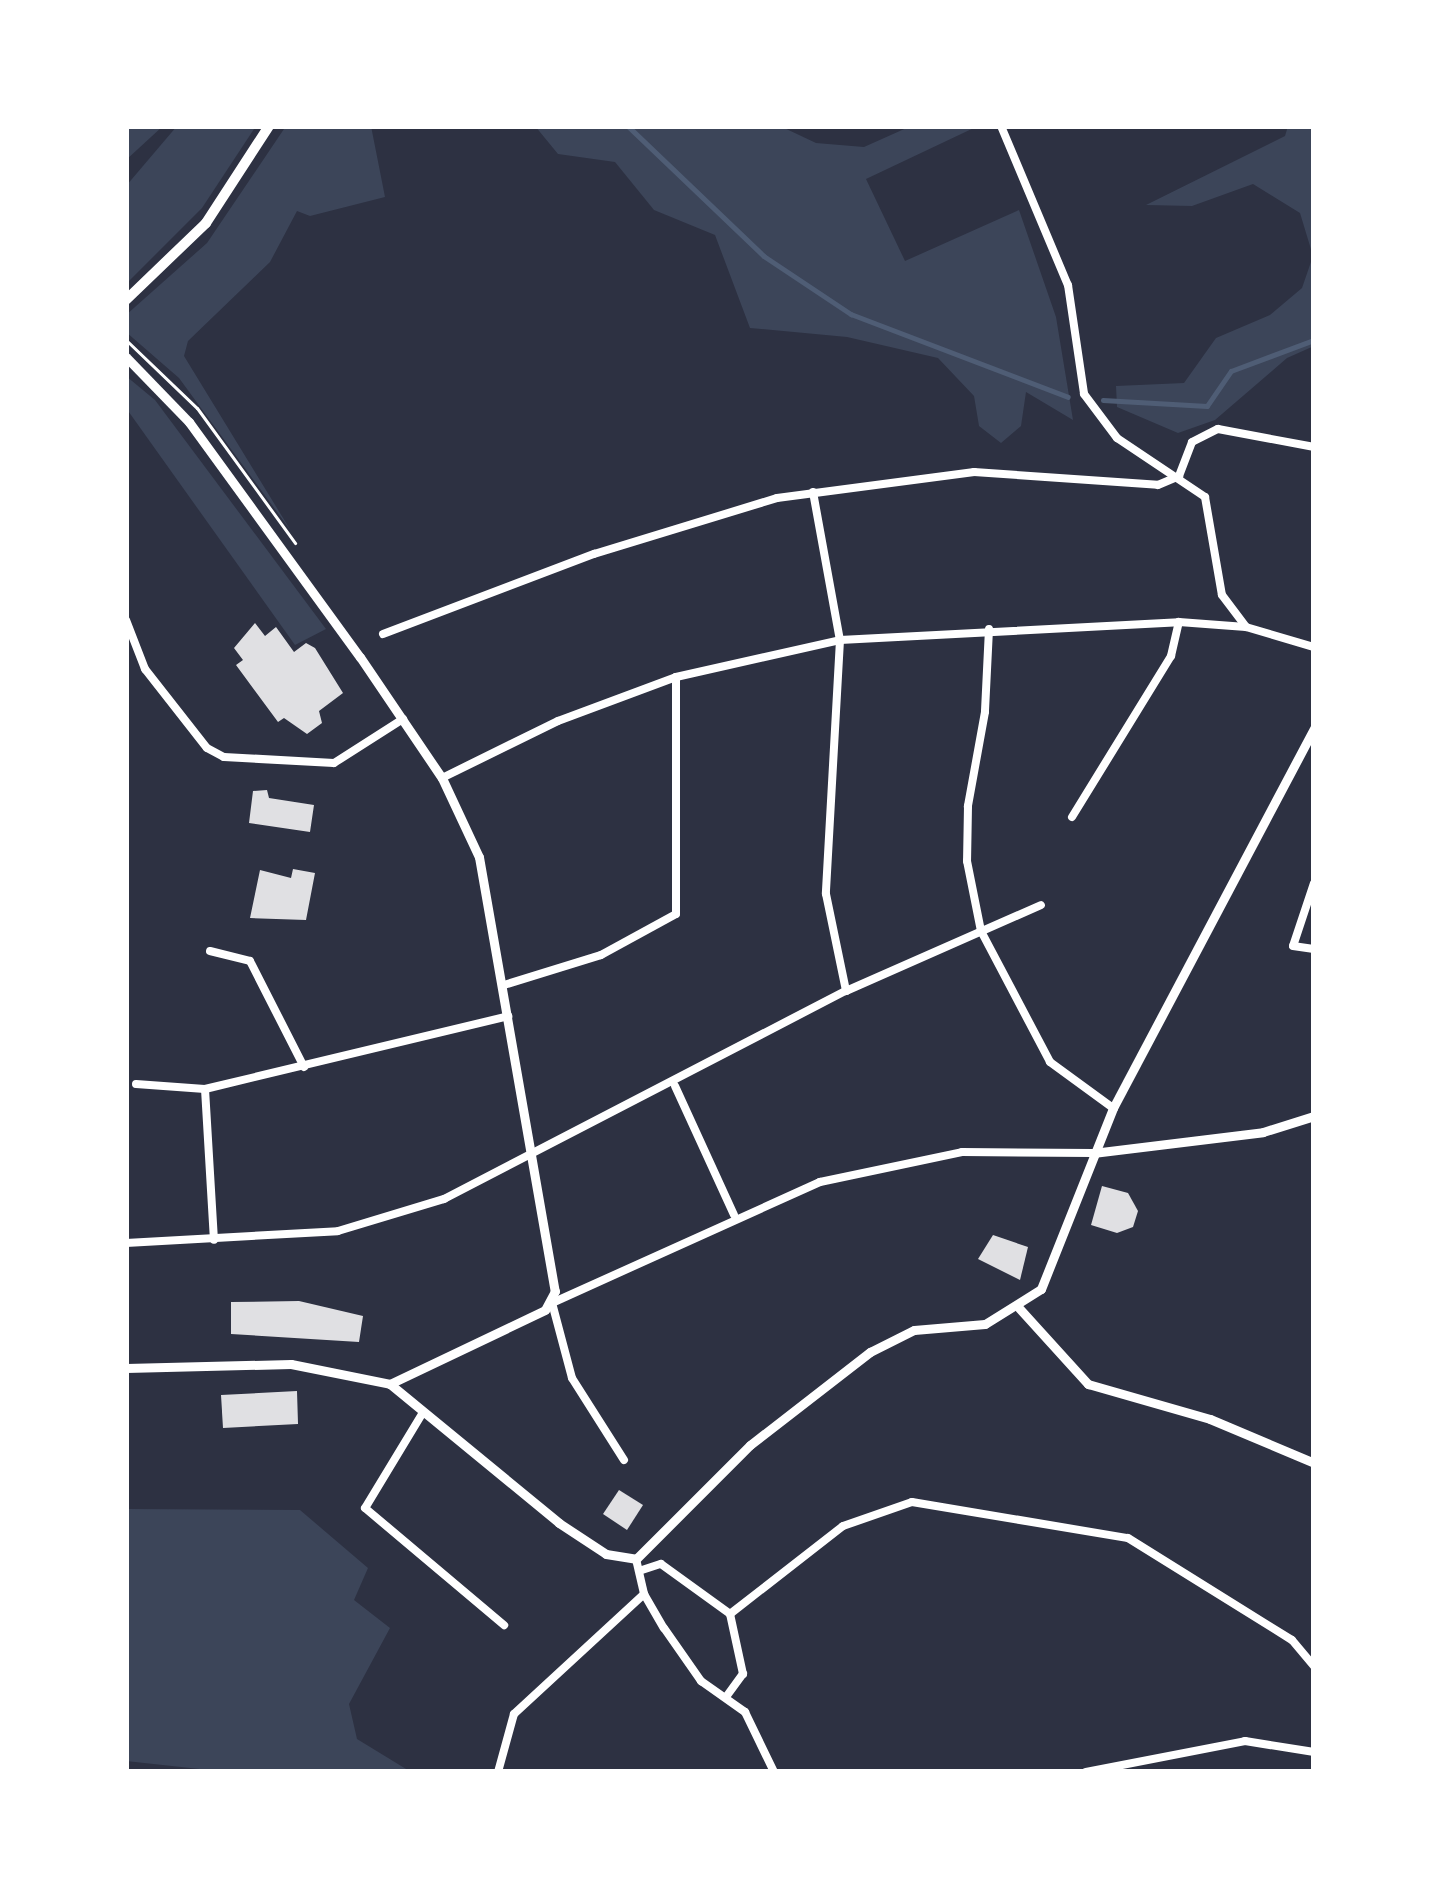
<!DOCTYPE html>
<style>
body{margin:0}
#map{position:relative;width:1440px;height:1898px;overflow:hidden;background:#2d3142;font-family:Commissioner,sans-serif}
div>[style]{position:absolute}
.green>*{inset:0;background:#3c4559}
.stream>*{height:4.5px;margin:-2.25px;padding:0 2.25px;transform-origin:2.25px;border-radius:2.25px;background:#4f5d75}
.building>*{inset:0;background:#e0e0e3}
.path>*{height:3px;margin:-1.5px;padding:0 1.5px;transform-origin:1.5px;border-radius:1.5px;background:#fff}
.minor>*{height:8px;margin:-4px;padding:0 4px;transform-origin:4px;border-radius:4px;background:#fff}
.tertiary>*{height:9px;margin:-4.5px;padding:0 4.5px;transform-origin:4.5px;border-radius:4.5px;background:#fff}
.primary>*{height:10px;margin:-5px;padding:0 5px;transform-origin:5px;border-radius:5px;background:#fff}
span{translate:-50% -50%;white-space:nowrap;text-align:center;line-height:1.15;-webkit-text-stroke:9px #fff;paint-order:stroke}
.frame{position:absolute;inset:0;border:129px solid #fff;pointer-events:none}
</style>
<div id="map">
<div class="green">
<i style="clip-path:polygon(126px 126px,163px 126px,126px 160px)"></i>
<i style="clip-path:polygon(177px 126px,256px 126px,202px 208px,126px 284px,126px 186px)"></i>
<i style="clip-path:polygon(286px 126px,371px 126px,385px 197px,310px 216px,297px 211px,270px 262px,188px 341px,184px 356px,291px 531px,179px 378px,126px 332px,126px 315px,207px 243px)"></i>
<i style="clip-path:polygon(535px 126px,780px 126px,816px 143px,864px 147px,911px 126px,978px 126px,866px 179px,905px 261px,1019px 210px,1056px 317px,1073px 420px,1026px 392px,1021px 426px,1001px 443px,979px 426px,974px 396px,938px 358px,847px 337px,750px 328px,715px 235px,654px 210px,615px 162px,558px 154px)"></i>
<i style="clip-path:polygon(1288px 126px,1314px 126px,1314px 346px,1287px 358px,1215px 420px,1178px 433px,1117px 407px,1116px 386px,1184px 383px,1216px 338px,1270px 315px,1302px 288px,1313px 256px,1300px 213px,1253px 184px,1192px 206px,1146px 205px,1285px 136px)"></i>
<i style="clip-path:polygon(126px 376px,155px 400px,326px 629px,295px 645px,126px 408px)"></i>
<i style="clip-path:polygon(126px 1509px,300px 1510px,368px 1568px,354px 1600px,390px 1628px,349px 1704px,357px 1739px,411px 1772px,227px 1772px,126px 1761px)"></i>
</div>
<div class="stream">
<i style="left:628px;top:126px;width:188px;rotate:43.7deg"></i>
<i style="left:764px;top:256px;width:105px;rotate:33.7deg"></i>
<i style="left:851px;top:314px;width:232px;rotate:20.9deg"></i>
<i style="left:1103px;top:400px;width:104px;rotate:3.3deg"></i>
<i style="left:1207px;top:406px;width:42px;rotate:-55.6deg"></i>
<i style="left:1231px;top:371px;width:89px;rotate:-20.5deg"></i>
</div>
<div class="building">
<i style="clip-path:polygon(255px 623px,265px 636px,276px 627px,294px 652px,306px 643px,315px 648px,343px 693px,319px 711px,322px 723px,307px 734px,284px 718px,278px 722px,236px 665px,243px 660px,234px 648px)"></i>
<i style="clip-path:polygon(267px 790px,269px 798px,314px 805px,310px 832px,249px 823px,253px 791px)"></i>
<i style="clip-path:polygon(293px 869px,315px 873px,306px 920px,250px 918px,260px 870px,291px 878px)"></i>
<i style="clip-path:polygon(1102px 1186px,1128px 1193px,1138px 1211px,1133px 1227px,1117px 1233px,1091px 1225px)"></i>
<i style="clip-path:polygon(993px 1235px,1028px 1247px,1020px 1280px,978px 1259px)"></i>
<i style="clip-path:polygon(299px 1301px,363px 1316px,359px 1342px,231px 1334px,231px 1302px)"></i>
<i style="clip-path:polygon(297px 1391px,298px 1424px,223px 1428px,221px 1395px)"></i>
<i style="clip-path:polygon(619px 1490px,643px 1505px,627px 1530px,603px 1514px)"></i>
</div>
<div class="path">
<i style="left:126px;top:340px;width:98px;rotate:43.8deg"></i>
<i style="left:197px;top:408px;width:167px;rotate:54deg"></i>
</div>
<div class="minor">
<i style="left:1001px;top:126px;width:173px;rotate:67.2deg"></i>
<i style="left:1068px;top:285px;width:110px;rotate:81.6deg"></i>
<i style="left:1084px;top:394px;width:55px;rotate:53.1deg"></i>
<i style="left:1117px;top:438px;width:106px;rotate:33.8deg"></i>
<i style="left:1205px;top:497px;width:99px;rotate:80.2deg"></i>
<i style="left:1222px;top:595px;width:40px;rotate:53deg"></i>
<i style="left:813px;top:492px;width:150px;rotate:79.7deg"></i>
<i style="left:840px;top:640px;width:254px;rotate:93.2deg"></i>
<i style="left:826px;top:894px;width:99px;rotate:78.3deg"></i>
<i style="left:126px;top:620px;width:53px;rotate:68.8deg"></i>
<i style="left:145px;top:669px;width:100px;rotate:51.9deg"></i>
<i style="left:207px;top:748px;width:19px;rotate:28deg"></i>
<i style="left:224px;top:757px;width:110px;rotate:3.1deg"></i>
<i style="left:334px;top:763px;width:82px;rotate:-32.5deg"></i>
<i style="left:989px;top:629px;width:83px;rotate:92.8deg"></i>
<i style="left:985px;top:712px;width:96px;rotate:100.3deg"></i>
<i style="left:968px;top:806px;width:55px;rotate:91deg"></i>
<i style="left:967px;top:861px;width:71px;rotate:78.7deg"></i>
<i style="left:981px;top:931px;width:148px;rotate:62.2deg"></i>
<i style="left:1050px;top:1062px;width:78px;rotate:36.1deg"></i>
<i style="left:383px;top:634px;width:226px;rotate:-20.8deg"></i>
<i style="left:594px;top:554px;width:191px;rotate:-17deg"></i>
<i style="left:777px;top:498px;width:199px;rotate:-7.5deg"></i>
<i style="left:974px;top:472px;width:184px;rotate:4deg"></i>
<i style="left:1158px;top:485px;width:23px;rotate:-23deg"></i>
<i style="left:1179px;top:476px;width:36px;rotate:-69deg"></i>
<i style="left:1192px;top:442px;width:29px;rotate:-27deg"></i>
<i style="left:1218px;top:429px;width:98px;rotate:10.6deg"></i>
<i style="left:442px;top:778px;width:129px;rotate:-26.2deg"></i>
<i style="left:558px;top:721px;width:126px;rotate:-20.4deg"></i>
<i style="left:676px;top:677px;width:168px;rotate:-12.7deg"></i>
<i style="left:840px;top:640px;width:339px;rotate:-3deg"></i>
<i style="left:1179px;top:622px;width:67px;rotate:4.3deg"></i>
<i style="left:1246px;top:627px;width:71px;rotate:16.4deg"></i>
<i style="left:1072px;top:817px;width:189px;rotate:-58.4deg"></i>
<i style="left:1171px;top:656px;width:35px;rotate:-77deg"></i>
<i style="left:1314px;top:883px;width:66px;rotate:108.4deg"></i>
<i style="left:1293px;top:946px;width:21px;rotate:8deg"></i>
<i style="left:210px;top:951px;width:41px;rotate:14deg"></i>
<i style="left:250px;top:961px;width:119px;rotate:63deg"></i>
<i style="left:504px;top:985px;width:102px;rotate:-17.2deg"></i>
<i style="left:601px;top:955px;width:85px;rotate:-28.7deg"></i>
<i style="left:676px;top:914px;width:237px;rotate:-90deg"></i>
<i style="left:136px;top:1084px;width:69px;rotate:4.1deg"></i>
<i style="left:205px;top:1089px;width:312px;rotate:-13.5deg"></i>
<i style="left:675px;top:1086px;width:142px;rotate:65.4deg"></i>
<i style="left:205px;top:1089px;width:151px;rotate:86.6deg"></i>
<i style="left:126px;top:1243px;width:212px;rotate:-3.2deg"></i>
<i style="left:338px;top:1231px;width:111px;rotate:-16.8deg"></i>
<i style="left:444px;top:1199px;width:453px;rotate:-27.4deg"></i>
<i style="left:846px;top:991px;width:213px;rotate:-23.8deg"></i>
<i style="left:422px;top:1414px;width:110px;rotate:121.2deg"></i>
<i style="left:365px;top:1508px;width:182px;rotate:40.1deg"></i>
<i style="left:624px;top:1460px;width:97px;rotate:-122.4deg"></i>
<i style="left:572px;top:1378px;width:78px;rotate:-104.9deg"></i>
<i style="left:552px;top:1303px;width:294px;rotate:-24.3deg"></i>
<i style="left:820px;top:1182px;width:145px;rotate:-11.9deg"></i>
<i style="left:962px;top:1152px;width:131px;rotate:0.4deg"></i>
<i style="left:636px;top:1559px;width:36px;rotate:77deg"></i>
<i style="left:644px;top:1594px;width:39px;rotate:60deg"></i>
<i style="left:664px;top:1628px;width:65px;rotate:55.1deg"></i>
<i style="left:701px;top:1681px;width:54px;rotate:35.2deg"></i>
<i style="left:745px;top:1712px;width:67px;rotate:64.2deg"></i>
<i style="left:642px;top:1570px;width:20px;rotate:-18deg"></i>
<i style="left:661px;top:1564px;width:85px;rotate:35.9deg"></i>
<i style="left:726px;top:1697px;width:29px;rotate:-54deg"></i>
<i style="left:743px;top:1674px;width:61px;rotate:-102.2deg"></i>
<i style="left:730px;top:1614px;width:143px;rotate:-37.9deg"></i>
<i style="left:843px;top:1526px;width:73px;rotate:-19.2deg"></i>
<i style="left:912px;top:1502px;width:219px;rotate:9.5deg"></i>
<i style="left:1128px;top:1538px;width:193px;rotate:31.9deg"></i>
<i style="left:1292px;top:1640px;width:34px;rotate:50deg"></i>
<i style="left:498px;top:1772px;width:60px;rotate:-74.6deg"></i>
<i style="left:514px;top:1714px;width:177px;rotate:-42.7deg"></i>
<i style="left:1086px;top:1772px;width:162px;rotate:-11deg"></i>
<i style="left:1245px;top:1741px;width:70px;rotate:9.1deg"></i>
</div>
<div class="tertiary">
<i style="left:126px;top:357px;width:91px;rotate:45.9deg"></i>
<i style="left:189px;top:422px;width:291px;rotate:54deg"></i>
<i style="left:360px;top:657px;width:146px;rotate:55.9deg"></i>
<i style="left:442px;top:778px;width:87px;rotate:64.9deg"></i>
<i style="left:479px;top:857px;width:441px;rotate:80.1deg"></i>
<i style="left:555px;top:1291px;width:21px;rotate:118deg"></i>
<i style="left:545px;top:1310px;width:172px;rotate:154.5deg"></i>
<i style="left:1093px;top:1153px;width:171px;rotate:-7deg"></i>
<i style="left:1263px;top:1132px;width:53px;rotate:-17.4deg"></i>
<i style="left:1019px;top:1308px;width:103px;rotate:47.8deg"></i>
<i style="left:1088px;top:1384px;width:127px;rotate:16deg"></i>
<i style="left:1210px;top:1419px;width:113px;rotate:22.9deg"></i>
<i style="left:126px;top:1368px;width:165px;rotate:-1.4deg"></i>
<i style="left:291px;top:1364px;width:101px;rotate:11.4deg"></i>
<i style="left:390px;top:1384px;width:219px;rotate:39.4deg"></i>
<i style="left:559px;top:1523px;width:56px;rotate:33.4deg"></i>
<i style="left:606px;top:1554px;width:30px;rotate:9deg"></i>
<i style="left:636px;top:1559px;width:161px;rotate:-45deg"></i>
<i style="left:750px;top:1445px;width:152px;rotate:-37.8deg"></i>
<i style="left:870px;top:1352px;width:49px;rotate:-26.6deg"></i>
<i style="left:914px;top:1330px;width:71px;rotate:-4.8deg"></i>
<i style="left:985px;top:1324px;width:66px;rotate:-32deg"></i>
<i style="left:1041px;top:1289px;width:195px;rotate:-68.3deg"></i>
<i style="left:1113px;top:1108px;width:430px;rotate:-62.1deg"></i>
</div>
<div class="primary">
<i style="left:126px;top:300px;width:111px;rotate:-43.9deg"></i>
<i style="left:206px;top:223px;width:116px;rotate:-57deg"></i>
</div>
<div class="frame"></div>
</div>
